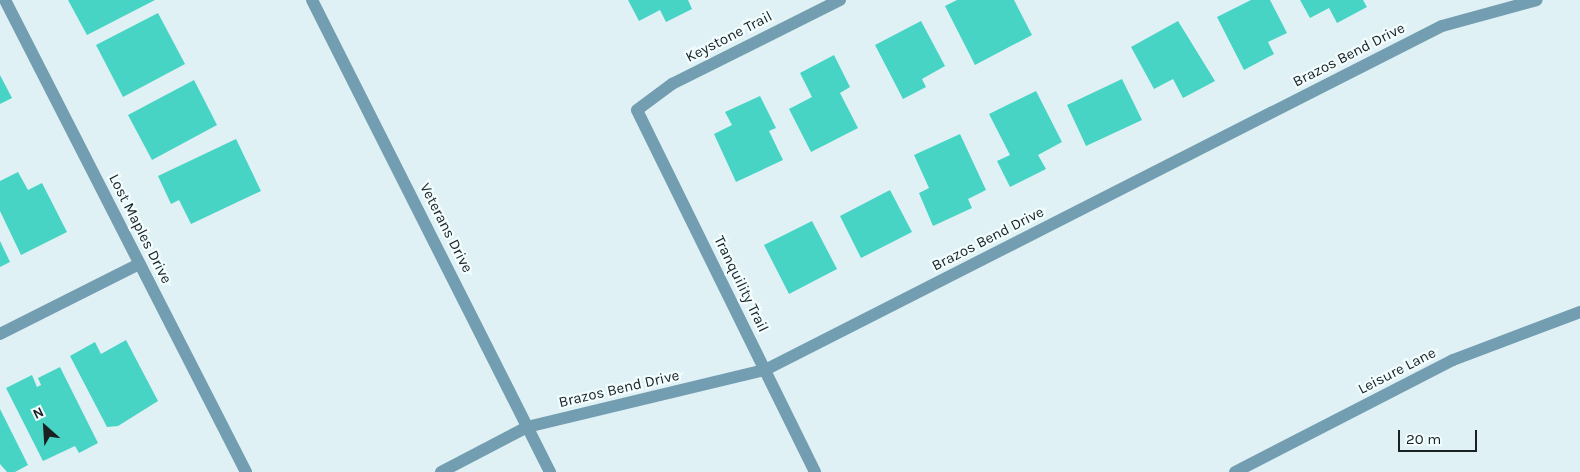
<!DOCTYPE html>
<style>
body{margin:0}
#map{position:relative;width:1580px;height:472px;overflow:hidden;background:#dff1f4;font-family:Karla,sans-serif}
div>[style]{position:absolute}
.building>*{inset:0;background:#48d4c5}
.minor>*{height:12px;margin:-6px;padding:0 6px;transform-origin:6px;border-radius:6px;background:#739eb1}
span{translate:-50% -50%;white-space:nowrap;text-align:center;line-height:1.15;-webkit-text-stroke:4.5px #f2fdff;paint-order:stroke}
.street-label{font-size:15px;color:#1a2122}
.north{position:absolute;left:20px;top:402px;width:50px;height:50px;-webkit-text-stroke:4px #f2fdff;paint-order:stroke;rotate:334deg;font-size:14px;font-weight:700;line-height:20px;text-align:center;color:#1a2122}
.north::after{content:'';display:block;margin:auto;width:18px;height:22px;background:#1a2122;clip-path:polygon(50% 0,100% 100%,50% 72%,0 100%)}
.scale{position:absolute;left:1398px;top:430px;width:79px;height:22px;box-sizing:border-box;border:2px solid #1a2122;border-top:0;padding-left:6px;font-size:15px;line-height:18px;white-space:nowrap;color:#1a2122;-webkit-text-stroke:4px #f2fdff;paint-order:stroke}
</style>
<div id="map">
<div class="building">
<i style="clip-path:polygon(68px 0,155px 0,87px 35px)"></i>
<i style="clip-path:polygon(628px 0,688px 0,692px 9px,666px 22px,660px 10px,639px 21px)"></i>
<i style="clip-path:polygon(957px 0,1014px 0,1032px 35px,975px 65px,945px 6px)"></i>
<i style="clip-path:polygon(1251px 0,1270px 0,1287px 33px,1268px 42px,1274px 54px,1244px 70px,1217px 17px)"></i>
<i style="clip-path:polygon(1300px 0,1363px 0,1367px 7px,1337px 23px,1329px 8px,1310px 18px)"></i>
<i style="clip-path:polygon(158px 13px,185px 64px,123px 97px,96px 45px)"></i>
<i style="clip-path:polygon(921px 21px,945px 66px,922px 79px,926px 87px,903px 99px,875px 45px)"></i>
<i style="clip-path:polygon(1178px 21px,1215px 81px,1183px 98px,1173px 79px,1154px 89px,1131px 47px)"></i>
<i style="clip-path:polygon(834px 55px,850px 87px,840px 93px,858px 128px,811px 152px,789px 109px,812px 97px,800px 73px)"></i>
<i style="clip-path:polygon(0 75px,12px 98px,0 104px)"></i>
<i style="clip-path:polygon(1122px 79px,1142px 120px,1086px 146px,1067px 105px)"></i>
<i style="clip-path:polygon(194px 80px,217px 125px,152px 160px,128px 115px)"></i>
<i style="clip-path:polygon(1036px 91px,1062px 142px,1038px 155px,1046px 169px,1010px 187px,997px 161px,1010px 155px,989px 114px)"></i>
<i style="clip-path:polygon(760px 96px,776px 128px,769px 131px,783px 160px,736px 182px,714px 134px,732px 125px,725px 112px)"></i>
<i style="clip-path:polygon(960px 134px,986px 190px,968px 199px,972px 208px,933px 226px,919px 193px,929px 188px,914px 155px)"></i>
<i style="clip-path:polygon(236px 139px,261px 191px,191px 224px,179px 200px,171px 204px,158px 176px)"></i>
<i style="clip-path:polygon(18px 172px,28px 190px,42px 183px,67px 232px,21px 255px,0 211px,0 181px)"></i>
<i style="clip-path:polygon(890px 190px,912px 232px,861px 258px,840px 216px)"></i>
<i style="clip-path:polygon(812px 221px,837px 269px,789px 294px,764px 245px)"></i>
<i style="clip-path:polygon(0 241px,10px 262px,0 267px)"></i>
<i style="clip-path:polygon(126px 340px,158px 401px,118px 426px,107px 427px,70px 356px,95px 342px,101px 354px)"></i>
<i style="clip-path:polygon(60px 367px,98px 443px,79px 453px,75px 446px,43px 461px,6px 388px,32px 375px,37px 387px,41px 385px,38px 378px)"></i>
<i style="clip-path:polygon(0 409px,28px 465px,15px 472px,7px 472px,0 464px)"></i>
</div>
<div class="minor">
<i style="left:5px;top:0;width:530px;rotate:62.95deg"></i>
<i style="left:312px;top:0;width:529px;rotate:63.24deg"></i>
<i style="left:0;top:334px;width:156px;rotate:-26.7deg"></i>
<i style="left:441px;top:472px;width:97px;rotate:-27.6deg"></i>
<i style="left:527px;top:427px;width:245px;rotate:-13.5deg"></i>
<i style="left:765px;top:370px;width:759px;rotate:-26.94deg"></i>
<i style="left:1442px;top:26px;width:98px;rotate:-15.3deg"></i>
<i style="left:815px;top:472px;width:403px;rotate:-116.2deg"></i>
<i style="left:637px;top:110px;width:44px;rotate:-36.6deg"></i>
<i style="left:672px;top:84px;width:188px;rotate:-26.6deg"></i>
<i style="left:1235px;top:472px;width:245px;rotate:-27.2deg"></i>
<i style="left:1453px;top:360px;width:136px;rotate:-20.7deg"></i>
</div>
<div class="street-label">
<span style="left:729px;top:37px;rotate:-27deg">Keystone Trail</span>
<span style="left:1349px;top:55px;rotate:-27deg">Brazos Bend Drive</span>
<span style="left:446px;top:228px;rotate:63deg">Veterans Drive</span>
<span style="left:140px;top:229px;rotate:63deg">Lost Maples Drive</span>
<span style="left:988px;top:239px;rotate:-27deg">Brazos Bend Drive</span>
<span style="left:741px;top:284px;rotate:64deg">Tranquility Trail</span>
<span style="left:1397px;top:371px;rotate:-27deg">Leisure Lane</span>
<span style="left:619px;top:389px;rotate:-13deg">Brazos Bend Drive</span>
</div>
<div class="north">N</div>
<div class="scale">20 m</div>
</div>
